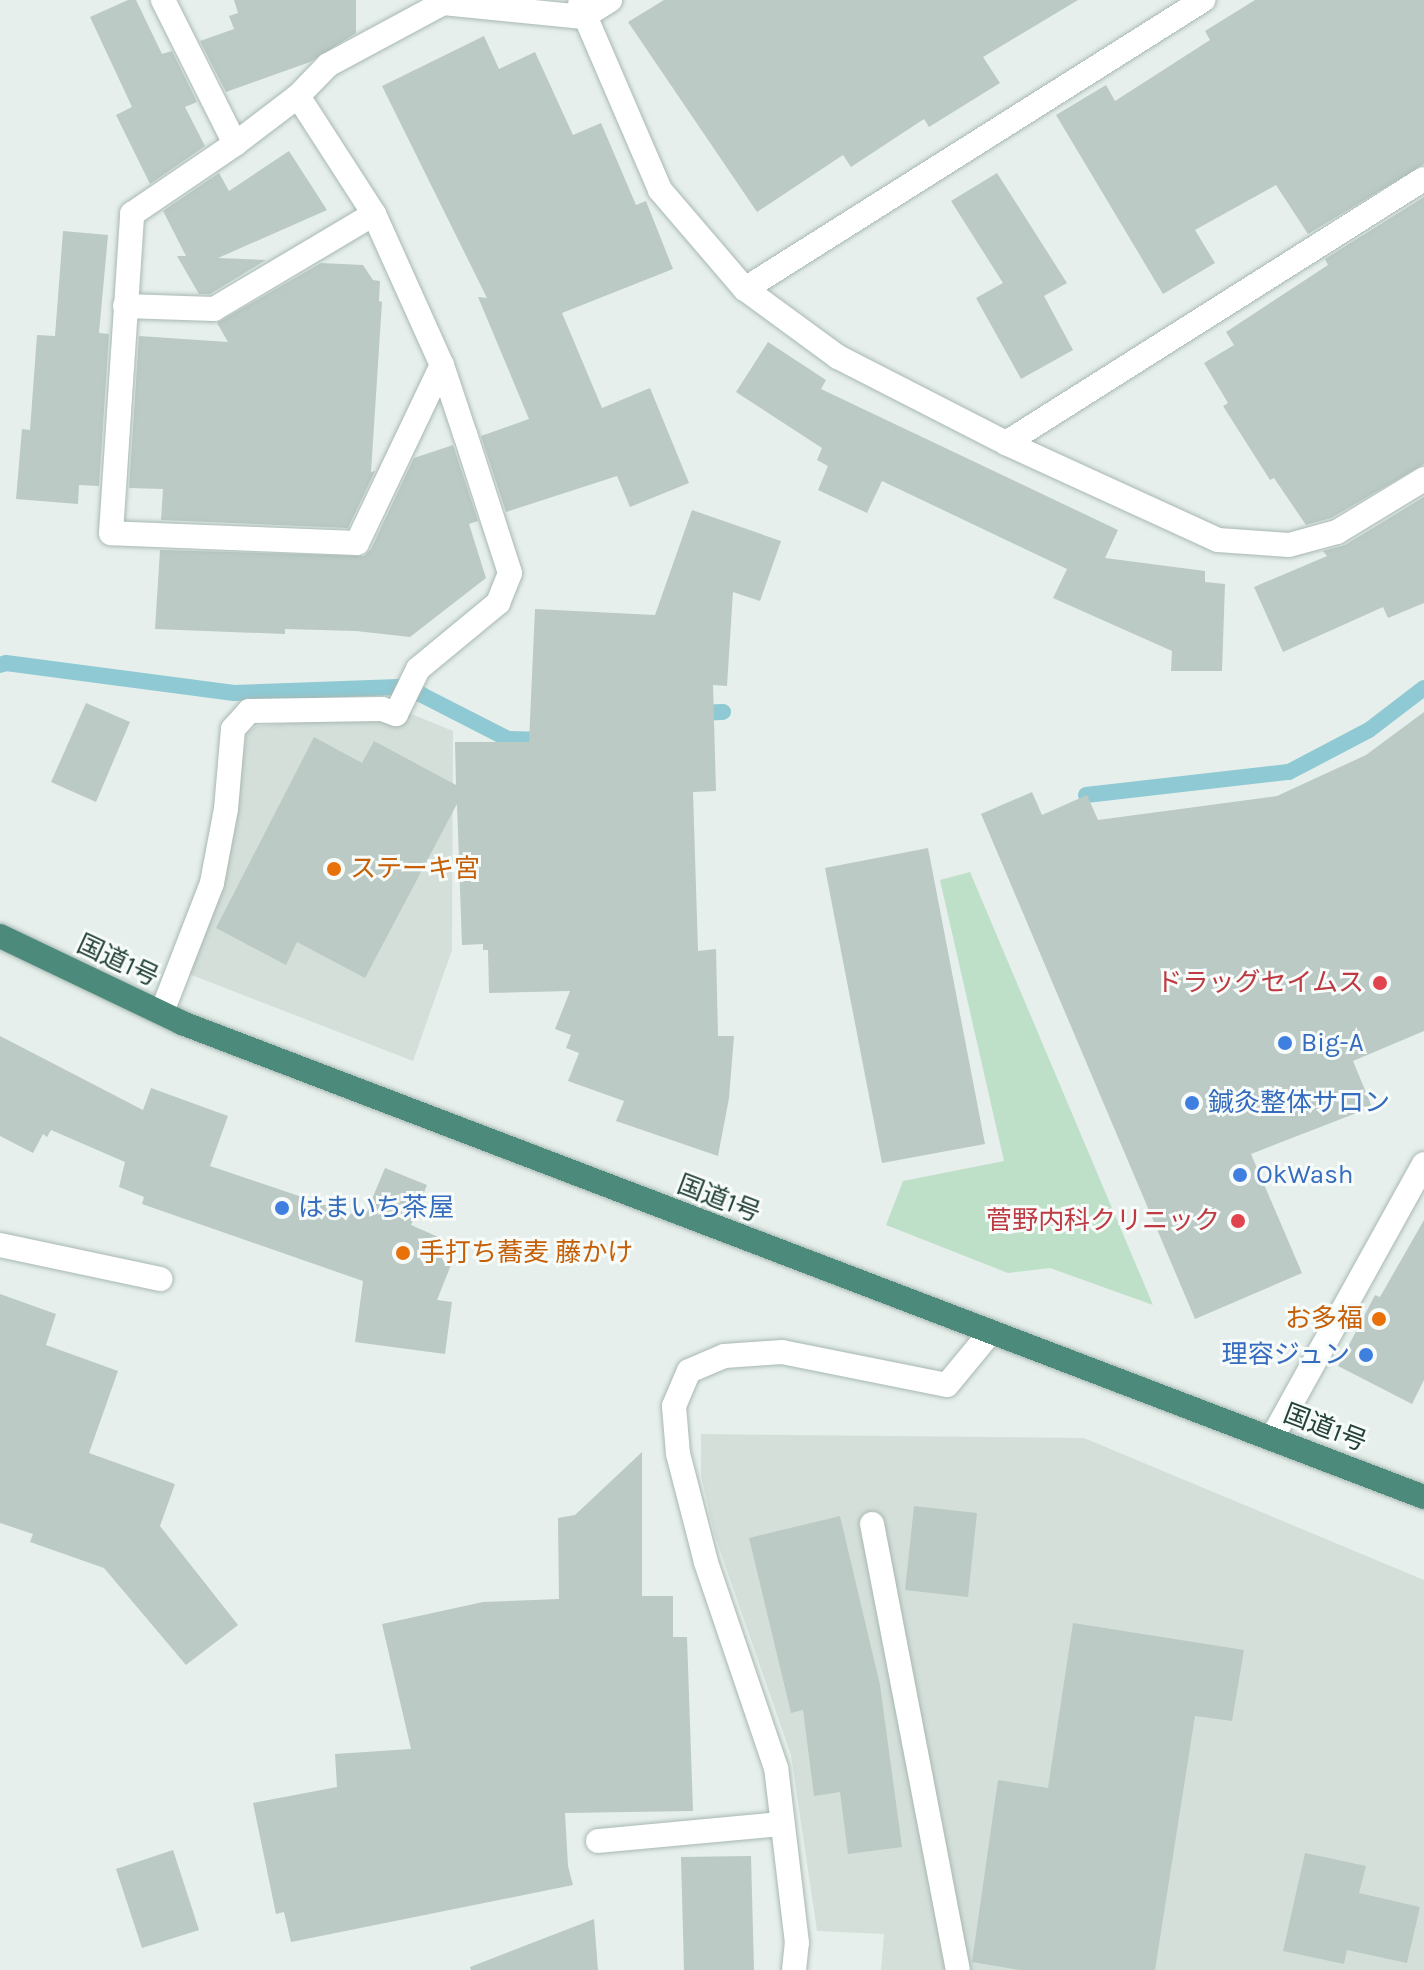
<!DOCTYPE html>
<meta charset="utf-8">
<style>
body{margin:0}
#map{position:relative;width:1424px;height:1970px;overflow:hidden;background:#e6efeb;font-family:Karla,"Noto Sans JP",sans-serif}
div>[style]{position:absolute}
.built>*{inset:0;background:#d4dfda}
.green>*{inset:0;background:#bfe0c8}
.stream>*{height:16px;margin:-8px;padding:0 8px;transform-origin:8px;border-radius:8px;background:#8ec9d4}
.building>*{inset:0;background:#bbcac4}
.roads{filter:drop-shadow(0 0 2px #a8b8b2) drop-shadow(0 0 2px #a8b8b2)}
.service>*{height:24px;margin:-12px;padding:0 12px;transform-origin:12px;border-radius:12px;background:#fff}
.minor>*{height:24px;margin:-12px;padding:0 12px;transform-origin:12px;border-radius:12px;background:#fff}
.tertiary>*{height:24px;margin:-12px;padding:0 12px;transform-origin:12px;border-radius:12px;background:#fff}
.trunk>*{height:24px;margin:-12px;padding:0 12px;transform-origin:12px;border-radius:12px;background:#4c8a7c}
.dots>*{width:22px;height:22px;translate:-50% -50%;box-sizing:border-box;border:4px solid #f7fbf9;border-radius:50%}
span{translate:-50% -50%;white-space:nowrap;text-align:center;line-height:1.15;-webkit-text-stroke:6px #f7fbf9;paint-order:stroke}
.food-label{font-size:26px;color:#c56008}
.left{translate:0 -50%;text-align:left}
.right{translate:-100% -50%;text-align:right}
.street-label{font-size:26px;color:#24423a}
.health-label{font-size:26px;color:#be3a42}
.shop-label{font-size:26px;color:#366cbe}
</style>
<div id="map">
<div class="built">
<i style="clip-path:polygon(409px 713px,453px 731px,452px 950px,413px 1061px,184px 972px,220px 889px,247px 733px,256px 726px)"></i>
<i style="clip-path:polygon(701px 1434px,1084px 1438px,1424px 1580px,1424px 1970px,881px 1970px,884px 1934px,817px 1931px,791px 1755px,714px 1533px,701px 1475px)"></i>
</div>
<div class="green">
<i style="clip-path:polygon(970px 872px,1153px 1305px,1050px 1268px,1008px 1273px,886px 1225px,903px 1181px,1004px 1161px,940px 880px)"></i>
</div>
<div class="stream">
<i style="left:0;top:665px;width:6px;rotate:-18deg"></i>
<i style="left:6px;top:663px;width:230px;rotate:7.5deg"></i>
<i style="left:234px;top:693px;width:164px;rotate:-2.1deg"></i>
<i style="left:398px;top:687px;width:25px;rotate:18deg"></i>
<i style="left:422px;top:695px;width:97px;rotate:27.1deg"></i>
<i style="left:508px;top:739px;width:40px;rotate:1.4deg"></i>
<i style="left:692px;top:713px;width:31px;rotate:-2deg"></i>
<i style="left:1086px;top:795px;width:204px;rotate:-6.5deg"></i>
<i style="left:1289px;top:772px;width:90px;rotate:-27.7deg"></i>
<i style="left:1369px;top:730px;width:69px;rotate:-37.4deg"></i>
</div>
<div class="building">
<i style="clip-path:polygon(128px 0,136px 0,162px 54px,172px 51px,197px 102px,185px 107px,205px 146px,150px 184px,116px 115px,132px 107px,90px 17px)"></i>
<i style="clip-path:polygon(234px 0,356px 0,356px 33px,310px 62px,226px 92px,200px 41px,234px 29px,229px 16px,238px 13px)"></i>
<i style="clip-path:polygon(664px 0,1078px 0,983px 57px,1000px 83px,929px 127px,924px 119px,851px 167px,843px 155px,757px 212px,628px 22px)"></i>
<i style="clip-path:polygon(1255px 0,1424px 0,1424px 164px,1308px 234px,1276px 185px,1195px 230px,1215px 263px,1163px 294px,1056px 115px,1106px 85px,1115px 101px,1210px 40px,1205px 31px)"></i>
<i style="clip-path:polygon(484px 36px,499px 69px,535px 52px,573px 135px,601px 123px,636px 205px,646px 201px,673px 269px,562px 313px,602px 408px,650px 388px,689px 483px,630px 507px,617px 476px,506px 512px,481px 436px,529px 419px,478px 297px,487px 298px,382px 86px)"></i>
<i style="clip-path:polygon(289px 151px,327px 210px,218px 258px,266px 260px,210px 294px,199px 294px,177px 256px,186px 256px,163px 211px,219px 173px,229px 191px)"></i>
<i style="clip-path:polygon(997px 173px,1067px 283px,1044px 296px,1073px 350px,1021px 379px,976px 298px,1003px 283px,951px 201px)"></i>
<i style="clip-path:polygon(1424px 197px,1424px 464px,1331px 518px,1306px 525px,1274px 478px,1270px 480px,1223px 406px,1228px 403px,1204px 363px,1234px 345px,1226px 332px,1328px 265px,1325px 259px)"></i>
<i style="clip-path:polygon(63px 231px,108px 235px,99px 333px,109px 334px,99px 486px,79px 485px,78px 504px,16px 499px,22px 429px,30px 430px,37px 335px,55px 336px)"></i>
<i style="clip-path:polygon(321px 263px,363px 265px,373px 280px,380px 281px,379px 301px,382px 302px,371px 472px,375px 471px,348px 528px,161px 520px,163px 489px,129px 488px,139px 336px,228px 342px,217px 323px)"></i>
<i style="clip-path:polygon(768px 342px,826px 380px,821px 389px,1118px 530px,1105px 558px,1205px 571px,1205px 582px,1225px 584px,1222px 671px,1171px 671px,1172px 651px,1053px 598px,1067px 569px,882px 481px,867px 513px,818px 490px,828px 466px,817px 460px,822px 448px,736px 392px)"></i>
<i style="clip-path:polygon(453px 445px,478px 521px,469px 524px,486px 578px,410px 637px,356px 631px,285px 629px,285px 634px,155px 629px,160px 550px,364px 556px,371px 549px,414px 458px)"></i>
<i style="clip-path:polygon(1424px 497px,1424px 603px,1388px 618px,1383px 607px,1283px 652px,1254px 587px,1327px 556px,1323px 551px,1345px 545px)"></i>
<i style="clip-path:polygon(692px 510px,781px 541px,760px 601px,733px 592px,727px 686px,713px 685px,716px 791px,693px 792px,698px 951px,716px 949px,718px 1036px,734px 1036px,729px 1098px,718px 1156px,616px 1121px,624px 1101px,568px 1081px,579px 1053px,566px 1048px,571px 1035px,555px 1029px,570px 991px,489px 993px,488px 950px,483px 950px,483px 944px,462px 945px,457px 804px,365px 978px,297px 942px,286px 965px,216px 928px,314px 737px,362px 763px,374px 741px,456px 785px,455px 742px,529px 742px,535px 609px,655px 615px)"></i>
<i style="clip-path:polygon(86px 703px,130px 722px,96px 802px,51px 782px)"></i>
<i style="clip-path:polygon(1424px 712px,1424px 1031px,1353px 1061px,1372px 1107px,1251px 1154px,1302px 1273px,1195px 1319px,981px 814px,1032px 792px,1042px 815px,1087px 795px,1098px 820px,1277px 796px,1366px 755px)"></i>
<i style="clip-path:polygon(928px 848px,985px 1144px,882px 1163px,825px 868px)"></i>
<i style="clip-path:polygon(0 1036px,143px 1110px,151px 1088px,228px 1116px,210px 1166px,364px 1218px,385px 1168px,427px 1185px,411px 1225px,445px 1240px,440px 1254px,453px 1260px,437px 1300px,452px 1302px,445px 1354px,355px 1342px,363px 1281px,142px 1204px,144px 1197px,119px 1187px,125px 1162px,51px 1130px,47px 1137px,43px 1134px,33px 1153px,0 1136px)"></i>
<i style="clip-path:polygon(1424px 1220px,1424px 1380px,1412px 1404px,1338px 1366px,1375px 1295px,1380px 1297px)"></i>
<i style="clip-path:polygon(0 1294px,56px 1314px,46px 1345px,118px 1371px,89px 1453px,175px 1484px,160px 1526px,238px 1625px,186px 1665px,104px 1568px,30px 1542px,33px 1534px,0 1523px)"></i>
<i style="clip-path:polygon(642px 1452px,642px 1596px,673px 1596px,673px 1637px,687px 1637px,693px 1811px,565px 1813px,568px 1866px,573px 1885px,291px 1942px,284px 1912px,276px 1914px,253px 1803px,337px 1787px,335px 1754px,411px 1749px,382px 1624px,483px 1602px,559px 1599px,558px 1518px,575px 1515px)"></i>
<i style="clip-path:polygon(914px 1506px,977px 1513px,968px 1597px,905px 1590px)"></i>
<i style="clip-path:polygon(840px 1516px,880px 1685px,902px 1847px,848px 1854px,840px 1792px,814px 1796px,803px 1710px,791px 1713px,749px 1538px)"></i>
<i style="clip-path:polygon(1073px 1623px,1244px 1650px,1232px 1721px,1195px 1716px,1155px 1970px,1020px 1970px,972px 1962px,998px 1780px,1048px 1788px)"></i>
<i style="clip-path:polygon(173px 1850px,199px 1930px,142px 1948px,116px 1869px)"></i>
<i style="clip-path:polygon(1305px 1853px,1366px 1866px,1359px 1893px,1420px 1907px,1407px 1963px,1347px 1950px,1344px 1964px,1283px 1951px)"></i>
<i style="clip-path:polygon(751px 1856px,754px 1970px,684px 1970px,681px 1857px)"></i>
<i style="clip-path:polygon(594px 1919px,598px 1970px,471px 1970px,470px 1967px)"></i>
</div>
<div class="roads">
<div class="service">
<i style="left:162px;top:1012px;width:138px;rotate:-68.8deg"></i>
<i style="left:212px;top:883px;width:75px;rotate:-79.3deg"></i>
<i style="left:226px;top:809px;width:80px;rotate:-85deg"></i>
<i style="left:233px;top:729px;width:24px;rotate:-48deg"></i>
<i style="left:249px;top:711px;width:133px;rotate:-0.9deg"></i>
<i style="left:382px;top:709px;width:15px;rotate:20deg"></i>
<i style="left:396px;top:714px;width:50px;rotate:-63.9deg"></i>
<i style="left:418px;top:669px;width:104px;rotate:-39.5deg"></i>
<i style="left:498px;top:603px;width:32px;rotate:-68deg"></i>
<i style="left:510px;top:573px;width:146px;rotate:-107.9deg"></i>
<i style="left:0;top:1245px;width:164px;rotate:12deg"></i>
<i style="left:872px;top:1524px;width:454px;rotate:79.1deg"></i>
<i style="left:598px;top:1841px;width:185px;rotate:-5.3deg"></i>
</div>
<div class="minor">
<i style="left:163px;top:0;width:161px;rotate:63.4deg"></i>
<i style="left:580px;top:4px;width:202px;rotate:66.7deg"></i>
<i style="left:660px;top:190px;width:130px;rotate:49.4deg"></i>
<i style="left:745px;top:289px;width:115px;rotate:36.2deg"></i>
<i style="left:838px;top:357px;width:189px;rotate:27.1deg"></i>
<i style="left:1006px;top:443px;width:233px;rotate:24.6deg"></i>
<i style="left:1218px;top:540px;width:71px;rotate:4deg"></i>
<i style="left:1289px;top:545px;width:50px;rotate:-15.2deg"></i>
<i style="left:1337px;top:532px;width:102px;rotate:-31.3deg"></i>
<i style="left:298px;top:96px;width:140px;rotate:57.2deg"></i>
<i style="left:374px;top:214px;width:166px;rotate:65.8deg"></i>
<i style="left:442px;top:365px;width:73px;rotate:71.6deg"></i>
<i style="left:745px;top:289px;width:542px;rotate:-32.25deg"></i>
<i style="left:125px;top:306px;width:89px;rotate:1.9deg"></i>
<i style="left:214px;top:309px;width:186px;rotate:-30.7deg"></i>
<i style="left:442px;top:365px;width:197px;rotate:115.5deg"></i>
<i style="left:357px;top:543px;width:246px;rotate:-177.7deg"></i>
<i style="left:111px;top:533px;width:320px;rotate:-86.2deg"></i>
<i style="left:132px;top:214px;width:125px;rotate:-34.2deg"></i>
<i style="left:235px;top:144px;width:79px;rotate:-37.3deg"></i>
<i style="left:298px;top:96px;width:43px;rotate:-45.9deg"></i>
<i style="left:328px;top:65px;width:131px;rotate:-28.3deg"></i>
<i style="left:443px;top:3px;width:141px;rotate:5.7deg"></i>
<i style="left:583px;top:17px;width:32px;rotate:-32deg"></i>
<i style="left:1006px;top:443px;width:494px;rotate:-32.3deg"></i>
<i style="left:794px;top:1970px;width:27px;rotate:-84deg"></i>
<i style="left:797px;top:1943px;width:176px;rotate:-96.8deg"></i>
<i style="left:776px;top:1768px;width:218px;rotate:-108.8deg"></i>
<i style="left:706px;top:1562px;width:112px;rotate:-104.5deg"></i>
<i style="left:678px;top:1454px;width:48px;rotate:-94.8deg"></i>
<i style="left:674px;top:1406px;width:38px;rotate:-67deg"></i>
<i style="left:689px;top:1371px;width:38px;rotate:-23deg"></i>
<i style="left:724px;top:1356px;width:58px;rotate:-3.9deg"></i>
<i style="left:782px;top:1352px;width:168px;rotate:11.3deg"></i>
<i style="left:947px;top:1385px;width:67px;rotate:-50.4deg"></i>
</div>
<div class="tertiary">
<i style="left:1272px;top:1438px;width:313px;rotate:-61deg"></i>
</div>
<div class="trunk">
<i style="left:0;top:936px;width:202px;rotate:25.5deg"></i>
<i style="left:182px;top:1023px;width:1329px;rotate:20.89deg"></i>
</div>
</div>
<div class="dots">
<i style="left:334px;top:869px;background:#e8710a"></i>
<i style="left:1380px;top:983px;background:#e0444e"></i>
<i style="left:1285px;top:1043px;background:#3f7fe0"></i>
<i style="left:1192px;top:1103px;background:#3f7fe0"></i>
<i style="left:1240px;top:1175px;background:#3f7fe0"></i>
<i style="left:282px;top:1208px;background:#3f7fe0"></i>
<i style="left:1238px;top:1221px;background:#e0444e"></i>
<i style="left:403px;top:1253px;background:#e8710a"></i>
<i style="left:1379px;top:1319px;background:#e8710a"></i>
<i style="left:1366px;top:1355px;background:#3f7fe0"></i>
</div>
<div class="food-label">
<span class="left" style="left:350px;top:869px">ステーキ宮</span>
<span class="left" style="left:419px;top:1253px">手打ち蕎麦 藤かけ</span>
<span class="right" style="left:1363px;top:1319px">お多福</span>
</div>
<div class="street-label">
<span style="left:118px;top:961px;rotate:25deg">国道1号</span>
<span style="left:719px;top:1199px;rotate:21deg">国道1号</span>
<span style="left:1325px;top:1428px;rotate:21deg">国道1号</span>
</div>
<div class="health-label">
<span class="right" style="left:1364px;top:983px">ドラッグセイムス</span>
<span class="right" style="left:1220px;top:1221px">菅野内科クリニック</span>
</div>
<div class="shop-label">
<span class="left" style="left:1301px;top:1043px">Big-A</span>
<span class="left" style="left:1208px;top:1103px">鍼灸整体サロン</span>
<span class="left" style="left:1256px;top:1175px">OkWash</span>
<span class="left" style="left:298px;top:1208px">はまいち茶屋</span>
<span class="right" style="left:1350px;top:1355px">理容ジュン</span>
</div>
</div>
